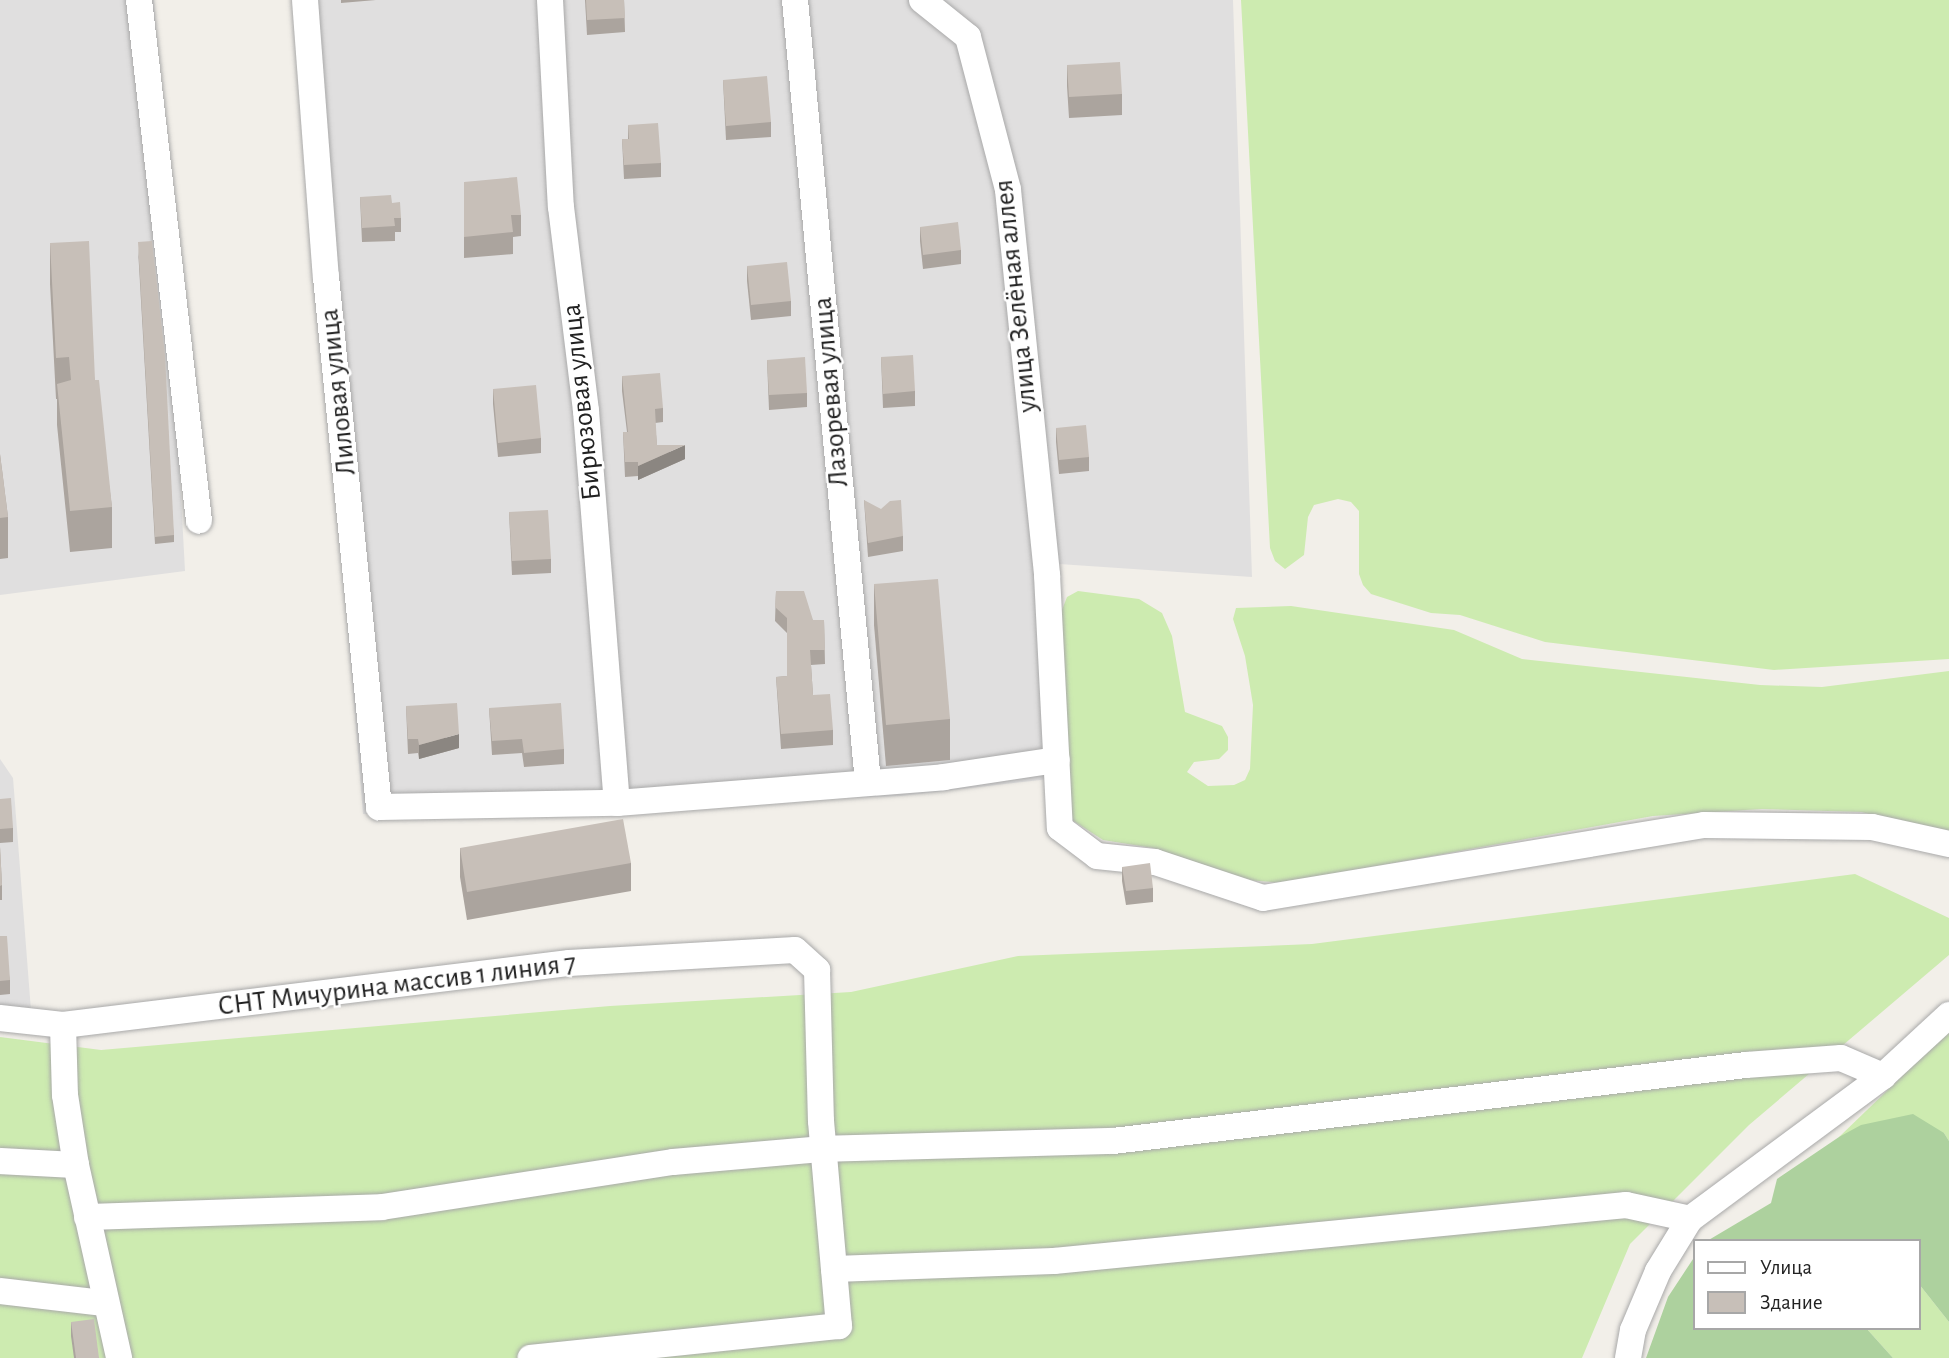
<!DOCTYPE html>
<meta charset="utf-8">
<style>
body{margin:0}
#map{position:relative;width:1949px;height:1358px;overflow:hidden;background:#f2efe9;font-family:"Alegreya Sans",sans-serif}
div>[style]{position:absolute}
.residential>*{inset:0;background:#e0dfdf}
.grass>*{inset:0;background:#cdebb0}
.forest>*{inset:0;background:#add19e}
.roads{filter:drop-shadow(0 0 2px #a9a9a9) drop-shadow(0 0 2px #a9a9a9)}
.minor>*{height:26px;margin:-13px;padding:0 13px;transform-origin:13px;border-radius:13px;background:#fff}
.wall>*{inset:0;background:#aba49e}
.shaded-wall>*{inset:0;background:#8b8681}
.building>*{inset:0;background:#c7bfb8}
span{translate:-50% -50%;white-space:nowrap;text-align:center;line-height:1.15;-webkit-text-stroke:5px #fff;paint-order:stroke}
.street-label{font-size:28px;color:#222}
.legend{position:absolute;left:1693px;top:1239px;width:228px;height:91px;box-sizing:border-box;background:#fff;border:2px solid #a7a7a7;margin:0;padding:9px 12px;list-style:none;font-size:21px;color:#222}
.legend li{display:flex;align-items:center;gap:14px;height:35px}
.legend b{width:35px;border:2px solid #a7a7a7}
</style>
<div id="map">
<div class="residential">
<i style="clip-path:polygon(0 0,154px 0,185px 571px,0 595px)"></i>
<i style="clip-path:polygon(297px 0,1233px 0,1252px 577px,1059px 564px,1058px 778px,901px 796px,363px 814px)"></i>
<i style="clip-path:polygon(0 759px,13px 778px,31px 1011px,0 1007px)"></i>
</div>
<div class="grass">
<i style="clip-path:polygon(1241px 0,1949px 0,1949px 659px,1774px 670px,1545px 642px,1460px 615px,1431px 613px,1371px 594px,1363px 585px,1359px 574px,1359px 511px,1351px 502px,1338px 499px,1314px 505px,1308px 517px,1304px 555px,1285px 569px,1275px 561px,1270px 548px)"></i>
<i style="clip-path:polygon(1078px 591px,1139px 599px,1162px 613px,1172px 636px,1185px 712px,1222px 726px,1228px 737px,1228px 750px,1219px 759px,1194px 762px,1187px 772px,1208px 786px,1234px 785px,1245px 780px,1250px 769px,1253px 705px,1245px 656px,1233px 619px,1236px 608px,1291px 606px,1454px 630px,1522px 659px,1760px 685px,1822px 687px,1949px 671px,1949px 837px,1862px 812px,1762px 809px,1653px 816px,1283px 883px,1247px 880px,1153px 848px,1103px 840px,1072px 820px,1058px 620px,1067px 597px)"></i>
<i style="clip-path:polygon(1855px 874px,1949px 918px,1949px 955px,1749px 1125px,1630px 1244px,1582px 1358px,0 1358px,0 1037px,101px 1050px,610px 1006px,851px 992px,1018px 956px,1312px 944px)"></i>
<i style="clip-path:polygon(1949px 1031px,1949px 1141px,1944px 1133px,1839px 1137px)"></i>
<i style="clip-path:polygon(1919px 1284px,1949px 1322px,1949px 1358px,1893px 1358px,1866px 1328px,1919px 1328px)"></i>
</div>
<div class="forest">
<i style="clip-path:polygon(1913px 1114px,1944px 1133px,1949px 1141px,1949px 1322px,1919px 1284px,1919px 1241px,1707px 1241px,1771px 1203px,1777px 1179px,1839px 1137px,1861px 1125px)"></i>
<i style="clip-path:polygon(1695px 1256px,1695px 1328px,1866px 1328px,1893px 1358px,1646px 1358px,1668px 1297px)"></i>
</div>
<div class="roads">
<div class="minor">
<i style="left:139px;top:0;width:524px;rotate:83.43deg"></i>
<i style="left:305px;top:0;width:278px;rotate:85.7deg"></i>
<i style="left:326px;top:277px;width:533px;rotate:84.29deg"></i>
<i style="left:379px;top:807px;width:238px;rotate:-1deg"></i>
<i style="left:617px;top:803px;width:328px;rotate:-4.5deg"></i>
<i style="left:944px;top:777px;width:114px;rotate:-8.6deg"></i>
<i style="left:550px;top:0;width:207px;rotate:87deg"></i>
<i style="left:561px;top:207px;width:206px;rotate:83deg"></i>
<i style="left:586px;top:411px;width:393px;rotate:85.5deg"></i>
<i style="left:795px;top:0;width:786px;rotate:84.67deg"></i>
<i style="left:922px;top:0;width:59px;rotate:38.8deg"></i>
<i style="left:968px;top:37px;width:158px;rotate:75.3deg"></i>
<i style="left:1008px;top:190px;width:387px;rotate:84.2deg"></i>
<i style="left:1047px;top:575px;width:253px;rotate:87.1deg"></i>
<i style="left:1060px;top:828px;width:46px;rotate:37.1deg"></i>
<i style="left:1097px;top:856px;width:58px;rotate:5.9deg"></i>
<i style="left:1155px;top:862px;width:114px;rotate:18.4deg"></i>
<i style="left:1263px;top:898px;width:447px;rotate:-9.4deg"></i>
<i style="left:1704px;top:825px;width:168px;rotate:0.7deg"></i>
<i style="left:1872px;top:827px;width:79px;rotate:12.4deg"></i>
<i style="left:0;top:1018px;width:63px;rotate:6.3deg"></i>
<i style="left:63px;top:1025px;width:510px;rotate:-6.99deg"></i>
<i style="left:569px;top:963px;width:226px;rotate:-3.3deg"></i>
<i style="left:795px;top:950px;width:30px;rotate:42deg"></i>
<i style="left:817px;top:970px;width:151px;rotate:88.5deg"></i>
<i style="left:821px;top:1121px;width:206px;rotate:85deg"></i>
<i style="left:839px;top:1326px;width:310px;rotate:174.1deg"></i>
<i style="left:63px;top:1025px;width:70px;rotate:88.4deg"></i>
<i style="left:65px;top:1095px;width:71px;rotate:81.1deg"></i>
<i style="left:76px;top:1165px;width:198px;rotate:77.4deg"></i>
<i style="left:0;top:1161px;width:76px;rotate:3deg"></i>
<i style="left:87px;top:1217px;width:295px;rotate:-1.9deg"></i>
<i style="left:382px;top:1207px;width:294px;rotate:-8.8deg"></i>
<i style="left:673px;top:1162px;width:151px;rotate:-5deg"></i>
<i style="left:823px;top:1149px;width:290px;rotate:-1.6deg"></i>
<i style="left:1113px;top:1141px;width:638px;rotate:-6.85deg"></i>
<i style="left:1746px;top:1065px;width:95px;rotate:-4.2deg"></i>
<i style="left:1841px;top:1058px;width:46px;rotate:23.2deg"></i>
<i style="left:834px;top:1269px;width:220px;rotate:-2.1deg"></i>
<i style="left:1054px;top:1261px;width:575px;rotate:-5.59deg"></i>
<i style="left:1626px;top:1205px;width:66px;rotate:12.3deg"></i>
<i style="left:0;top:1291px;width:105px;rotate:6.6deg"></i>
<i style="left:1628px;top:1358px;width:28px;rotate:-80deg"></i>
<i style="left:1633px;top:1330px;width:64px;rotate:-67deg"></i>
<i style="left:1658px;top:1271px;width:61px;rotate:-58.4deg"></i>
<i style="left:1690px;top:1219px;width:240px;rotate:-36.5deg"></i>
<i style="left:1883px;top:1076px;width:90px;rotate:-42.7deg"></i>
</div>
</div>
<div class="wall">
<i style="clip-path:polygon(341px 0,376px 0,341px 3px)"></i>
<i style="clip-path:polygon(585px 0,624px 0,625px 32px,587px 35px)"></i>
<i style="clip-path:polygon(1067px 65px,1122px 94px,1122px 115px,1069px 118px,1067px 86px)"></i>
<i style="clip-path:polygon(723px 80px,771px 122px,771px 137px,726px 140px)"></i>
<i style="clip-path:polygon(628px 125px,661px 163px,661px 177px,624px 179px,622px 139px,628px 139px)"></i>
<i style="clip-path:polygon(464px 182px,521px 215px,521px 236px,513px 237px,513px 254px,464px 258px)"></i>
<i style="clip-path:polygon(360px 197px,392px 203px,401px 218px,401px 232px,395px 232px,395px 241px,362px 242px)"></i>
<i style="clip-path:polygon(920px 227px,961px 250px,961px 264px,923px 269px,920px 241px)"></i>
<i style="clip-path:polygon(50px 243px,95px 380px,112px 507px,112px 548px,70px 552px,57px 425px,57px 399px,56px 399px,50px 284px)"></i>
<i style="clip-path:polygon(138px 249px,174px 535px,174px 542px,155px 544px)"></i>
<i style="clip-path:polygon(747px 266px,791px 301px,791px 316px,751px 320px,747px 281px)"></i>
<i style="clip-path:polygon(881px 357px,915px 391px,915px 406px,883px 408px)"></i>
<i style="clip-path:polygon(767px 360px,807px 393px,807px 407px,769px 410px)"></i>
<i style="clip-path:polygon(622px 376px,663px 408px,663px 422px,655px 423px,657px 445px,685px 459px,638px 480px,638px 476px,625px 477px,623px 432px,627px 432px,622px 391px)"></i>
<i style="clip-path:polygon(493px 389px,541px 438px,541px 453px,498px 457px,493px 404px)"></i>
<i style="clip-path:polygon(1056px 428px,1089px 457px,1089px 471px,1059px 474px,1056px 442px)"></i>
<i style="clip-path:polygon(0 454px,8px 517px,8px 558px,0 559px)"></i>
<i style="clip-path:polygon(864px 500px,903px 536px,903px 551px,868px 557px)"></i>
<i style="clip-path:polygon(509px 512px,551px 559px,551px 573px,512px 575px)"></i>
<i style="clip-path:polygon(874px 584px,950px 719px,950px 760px,886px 766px,874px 625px)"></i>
<i style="clip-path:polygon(776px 591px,813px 620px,824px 620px,825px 664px,811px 665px,813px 695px,833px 730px,833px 745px,781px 749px,776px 677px,787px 676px,787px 633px,775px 621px)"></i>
<i style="clip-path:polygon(406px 706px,459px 748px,419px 759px,418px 753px,408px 754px)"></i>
<i style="clip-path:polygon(489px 708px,564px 749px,564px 764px,524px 767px,522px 753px,492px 755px)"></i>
<i style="clip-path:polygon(0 799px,13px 828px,13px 842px,0 843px)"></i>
<i style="clip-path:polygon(0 847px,2px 885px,2px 900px,0 900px)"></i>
<i style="clip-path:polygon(460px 848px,631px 863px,631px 891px,467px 920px,460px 877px)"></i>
<i style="clip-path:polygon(1122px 867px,1153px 888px,1153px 902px,1126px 905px,1122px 881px)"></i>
<i style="clip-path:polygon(0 936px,10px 980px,10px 994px,0 995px)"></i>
<i style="clip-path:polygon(71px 1322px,99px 1358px,74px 1358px,71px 1336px)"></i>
</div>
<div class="shaded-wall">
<i style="clip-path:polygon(685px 445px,685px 459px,638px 480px,638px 466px)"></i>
<i style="clip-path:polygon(459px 734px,459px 748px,419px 759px,419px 745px)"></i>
</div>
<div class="building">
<i style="clip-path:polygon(586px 0,624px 0,625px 18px,587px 20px)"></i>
<i style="clip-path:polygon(1120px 62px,1122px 94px,1069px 97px,1067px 65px)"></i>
<i style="clip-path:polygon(767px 76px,771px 122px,726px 126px,723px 80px)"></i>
<i style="clip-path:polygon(658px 123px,661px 163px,624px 165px,622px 139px,629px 139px,628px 125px)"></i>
<i style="clip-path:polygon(517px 177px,521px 215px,511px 215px,513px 232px,464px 237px,464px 182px)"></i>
<i style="clip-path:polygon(391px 195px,392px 203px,400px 202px,401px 218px,394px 218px,395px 226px,362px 228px,360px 197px)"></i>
<i style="clip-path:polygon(958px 222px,961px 250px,923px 255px,920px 227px)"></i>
<i style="clip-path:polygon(89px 241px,95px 380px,99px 380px,112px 507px,70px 511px,57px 384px,71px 380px,69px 357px,56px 358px,50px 243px)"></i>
<i style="clip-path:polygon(152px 241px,165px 355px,174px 535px,155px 537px,138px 242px)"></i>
<i style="clip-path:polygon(787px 262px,791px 301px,751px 305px,747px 266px)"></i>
<i style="clip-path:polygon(913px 355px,915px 391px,883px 394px,881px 357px)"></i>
<i style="clip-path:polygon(805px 357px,807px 393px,769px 395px,767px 360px)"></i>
<i style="clip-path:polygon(660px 373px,663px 408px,655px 409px,657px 445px,685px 445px,638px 466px,638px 462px,625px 462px,623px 432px,628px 432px,622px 376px)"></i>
<i style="clip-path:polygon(536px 385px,541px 438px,498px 443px,493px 389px)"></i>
<i style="clip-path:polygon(1086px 425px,1089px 457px,1059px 460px,1056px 428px)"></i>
<i style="clip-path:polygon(0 454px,8px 517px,0 518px)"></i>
<i style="clip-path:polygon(864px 500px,881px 509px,890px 501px,901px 500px,903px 536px,868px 543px)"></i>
<i style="clip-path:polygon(548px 510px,551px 559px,512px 561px,509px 512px)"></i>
<i style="clip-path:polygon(938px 579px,950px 719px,886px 725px,874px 584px)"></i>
<i style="clip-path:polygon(776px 591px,804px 591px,813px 620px,824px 620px,825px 650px,810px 650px,813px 695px,830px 694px,833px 730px,781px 734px,776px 677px,787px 676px,787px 618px,775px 607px)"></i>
<i style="clip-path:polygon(457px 703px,459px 734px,419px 745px,418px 739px,408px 739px,406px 706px)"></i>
<i style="clip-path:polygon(561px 703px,564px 749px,524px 753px,522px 739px,492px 741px,489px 708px)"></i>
<i style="clip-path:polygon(11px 798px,13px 828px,0 829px,0 799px)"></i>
<i style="clip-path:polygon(623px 819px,631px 863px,467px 892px,460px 848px)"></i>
<i style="clip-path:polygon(0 847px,2px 885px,0 886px)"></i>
<i style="clip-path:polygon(1150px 863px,1153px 888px,1126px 891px,1122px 867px)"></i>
<i style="clip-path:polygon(0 936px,7px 936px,10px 980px,0 981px)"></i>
<i style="clip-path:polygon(94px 1319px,99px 1358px,76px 1358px,71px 1322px)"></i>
</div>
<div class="street-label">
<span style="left:1016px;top:296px;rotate:-96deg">улица Зелёная аллея</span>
<span style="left:338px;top:392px;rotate:-96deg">Лиловая улица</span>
<span style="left:831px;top:392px;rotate:-95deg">Лазоревая улица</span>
<span style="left:582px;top:402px;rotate:-96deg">Бирюзовая улица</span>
<span style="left:397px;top:985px;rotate:-7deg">СНТ Мичурина массив 1 линия 7</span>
</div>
<ul class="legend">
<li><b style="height:9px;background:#fff"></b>Улица</li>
<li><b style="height:19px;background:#c7bfb8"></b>Здание</li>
</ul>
</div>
